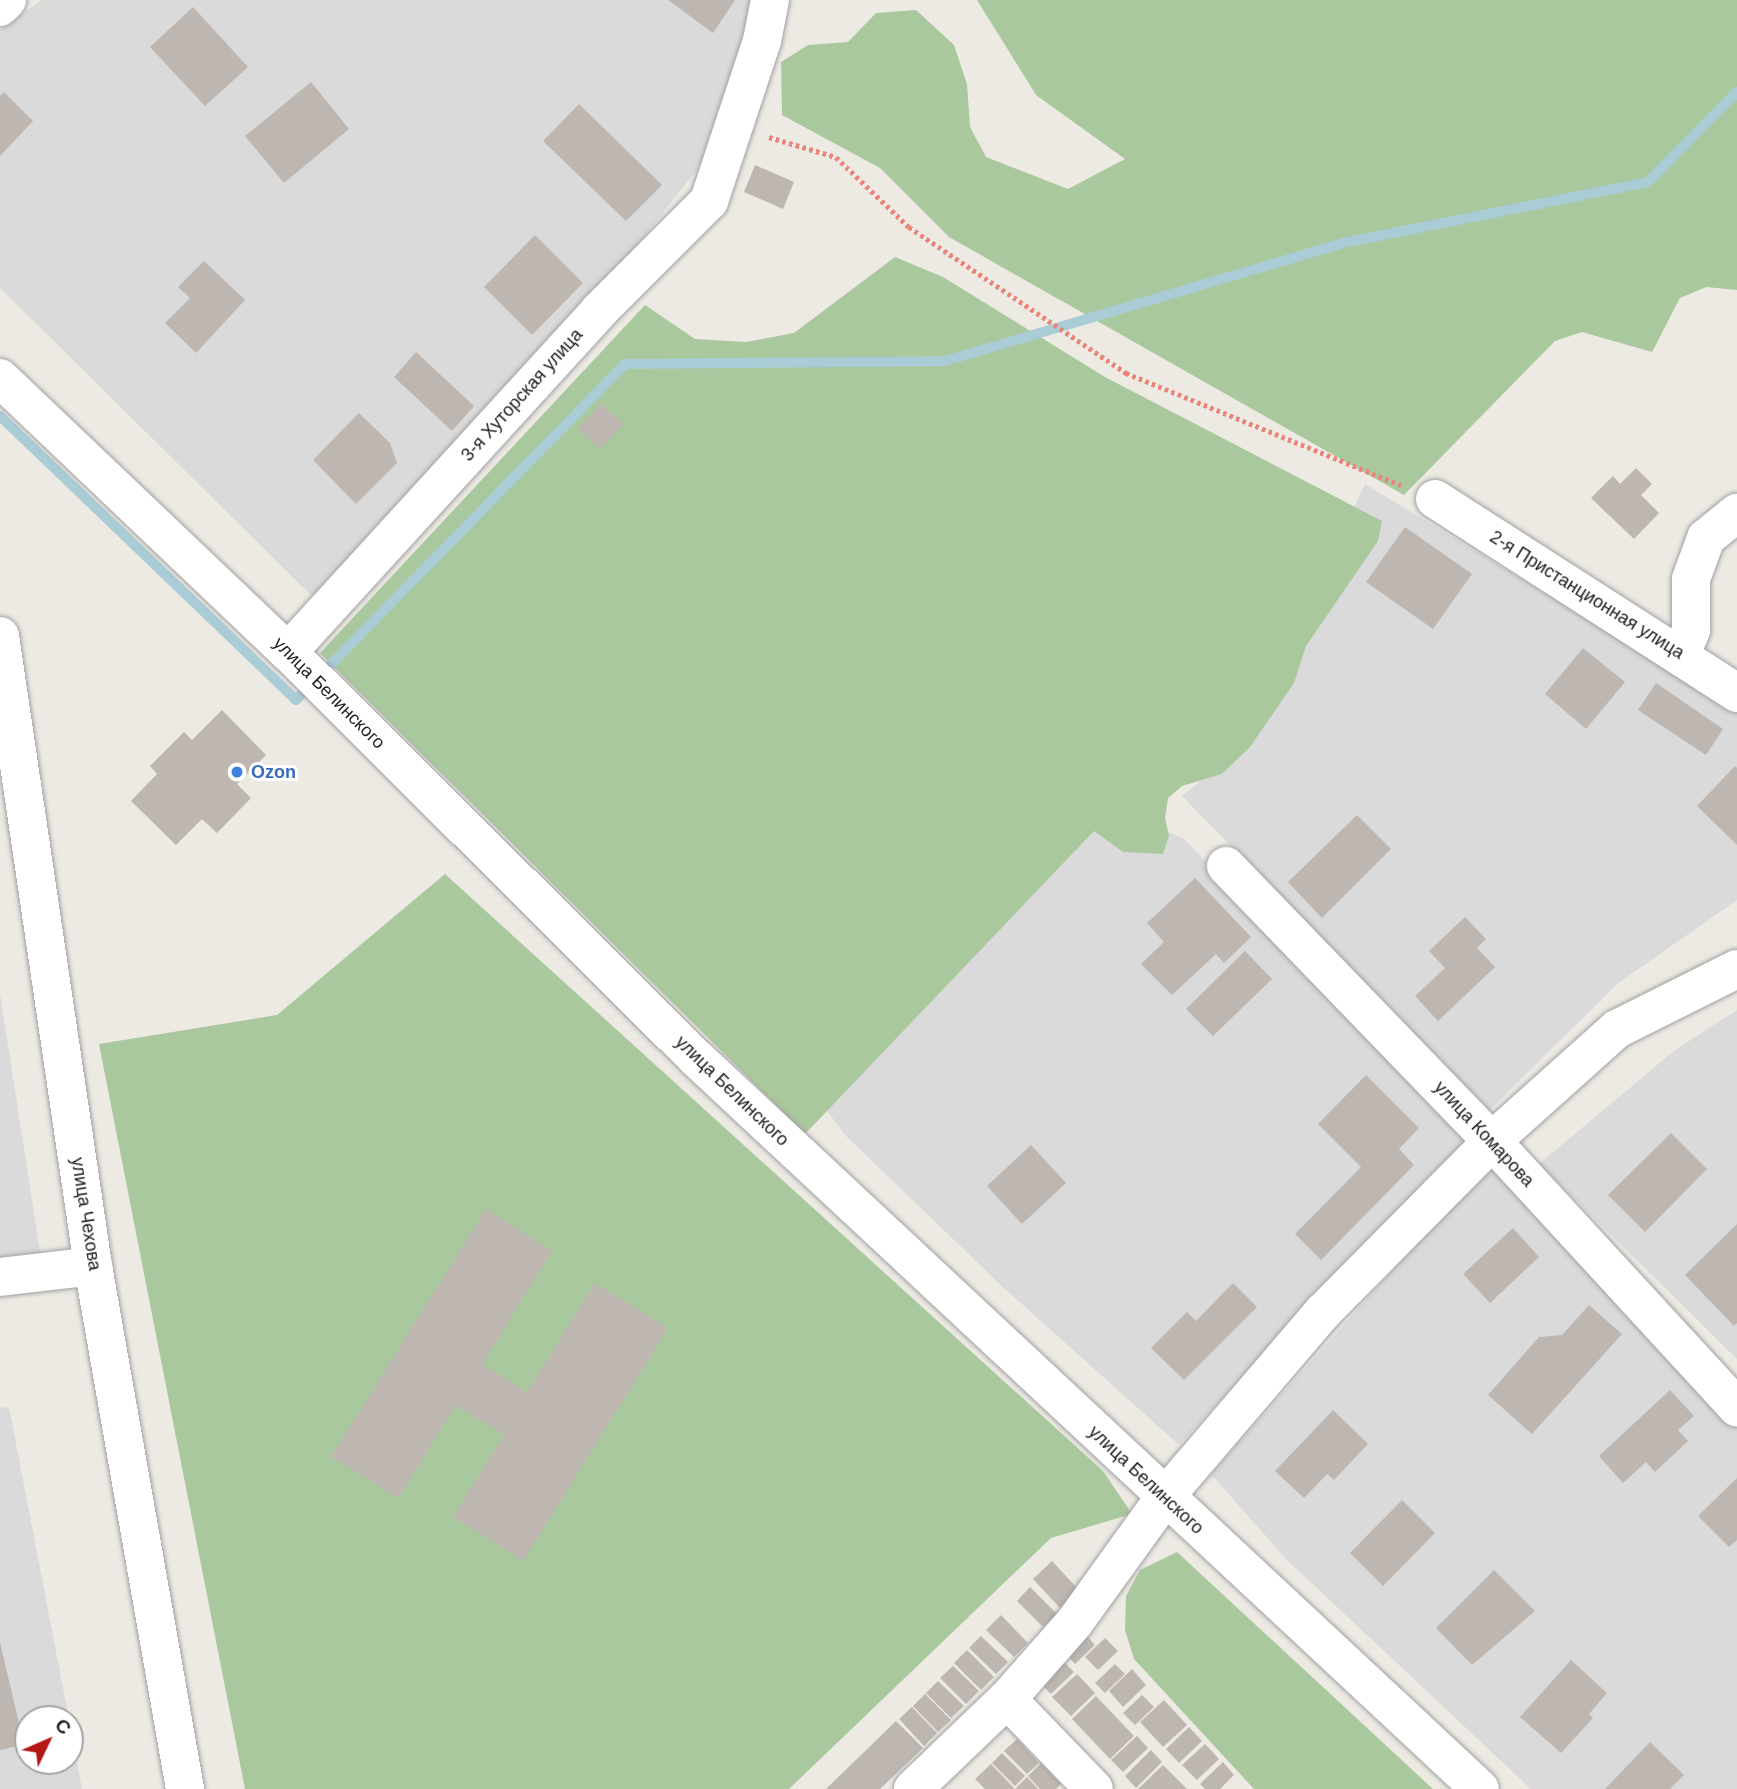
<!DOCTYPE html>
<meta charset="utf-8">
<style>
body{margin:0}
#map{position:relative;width:1737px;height:1789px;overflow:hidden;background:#edeae4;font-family:Arial,sans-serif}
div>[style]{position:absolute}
.residential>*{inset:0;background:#dbdada}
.forest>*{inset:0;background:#aac89d}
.stream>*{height:10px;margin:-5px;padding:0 5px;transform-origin:5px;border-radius:5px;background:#a9ccd6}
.building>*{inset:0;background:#bdb6b1}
.path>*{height:4.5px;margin-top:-2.25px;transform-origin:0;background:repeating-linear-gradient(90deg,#ea8478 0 3.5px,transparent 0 7px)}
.roads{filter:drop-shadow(0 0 2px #a1a1a1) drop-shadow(0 0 2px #a1a1a1)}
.minor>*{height:38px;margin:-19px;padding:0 19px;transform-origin:19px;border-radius:19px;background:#fff}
.dots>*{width:19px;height:19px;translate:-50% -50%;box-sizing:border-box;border:4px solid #fff;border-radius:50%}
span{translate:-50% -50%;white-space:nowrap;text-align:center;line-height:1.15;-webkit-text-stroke:6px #fff;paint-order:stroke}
.street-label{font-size:18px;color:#1d1d1d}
.shop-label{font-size:18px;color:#366cbe;font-weight:700}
.left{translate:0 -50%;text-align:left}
.north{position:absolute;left:14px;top:1705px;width:70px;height:70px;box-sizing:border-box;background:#fff;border:2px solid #a5a5a5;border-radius:50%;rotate:46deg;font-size:19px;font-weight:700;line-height:28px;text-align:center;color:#1d1d1d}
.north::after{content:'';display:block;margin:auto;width:24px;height:32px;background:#b51616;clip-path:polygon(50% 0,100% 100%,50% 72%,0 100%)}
</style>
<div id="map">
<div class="residential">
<i style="clip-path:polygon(42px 0,752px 0,749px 29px,707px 157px,591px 304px,315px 599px,0 288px,0 30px)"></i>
<i style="clip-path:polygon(1365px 484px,1737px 710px,1737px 900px,1617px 984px,1489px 1111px,1182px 796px,1242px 748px)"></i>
<i style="clip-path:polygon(1108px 808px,1183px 838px,1476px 1139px,1317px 1295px,1179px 1445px,1005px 1289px,846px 1136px,827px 1111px)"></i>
<i style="clip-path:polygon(0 994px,46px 1290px,0 1296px)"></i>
<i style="clip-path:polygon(1737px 1010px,1737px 1359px,1539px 1164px,1675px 1050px)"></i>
<i style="clip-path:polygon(1488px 1163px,1737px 1428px,1737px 1789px,1531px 1789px,1287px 1560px,1211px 1474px)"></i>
<i style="clip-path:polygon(9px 1407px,69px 1719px,28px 1719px,28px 1761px,70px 1761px,70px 1725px,82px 1789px,0 1789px,0 1408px)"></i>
</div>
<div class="forest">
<i style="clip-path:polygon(977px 0,1737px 0,1737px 290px,1706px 287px,1680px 298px,1652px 352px,1582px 332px,1555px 341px,1404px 495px,949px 237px,880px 168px,782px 115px,781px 62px,808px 45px,848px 42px,876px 13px,916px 10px,954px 45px,967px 84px,970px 127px,986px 157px,1068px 189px,1125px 159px,1036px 95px)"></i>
<i style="clip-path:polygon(895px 257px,943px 277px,1105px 377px,1382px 521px,1378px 541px,1306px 646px,1294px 683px,1250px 747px,1222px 774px,1182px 786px,1168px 798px,1165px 818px,1169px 836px,1163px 854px,1123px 852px,1094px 831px,805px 1134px,320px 653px,645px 305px,695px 339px,746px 342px,794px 333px)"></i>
<i style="clip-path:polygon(445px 874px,1103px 1471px,1132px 1514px,1051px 1538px,789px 1789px,245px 1789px,99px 1044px,277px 1015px)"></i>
<i style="clip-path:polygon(1177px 1552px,1433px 1789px,1254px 1789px,1134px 1659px,1125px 1630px,1126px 1596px,1140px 1570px)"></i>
</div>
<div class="stream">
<i style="left:0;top:416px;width:410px;rotate:43.8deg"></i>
<i style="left:296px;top:700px;width:470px;rotate:-45.6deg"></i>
<i style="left:625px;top:364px;width:320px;rotate:-0.5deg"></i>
<i style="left:945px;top:361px;width:415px;rotate:-16.5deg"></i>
<i style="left:1343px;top:243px;width:311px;rotate:-11.3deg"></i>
<i style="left:1648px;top:182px;width:127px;rotate:-45.3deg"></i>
</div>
<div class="building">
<i style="clip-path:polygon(668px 0,735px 0,713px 33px)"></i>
<i style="clip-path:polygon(193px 7px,248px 67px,205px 106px,150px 47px)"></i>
<i style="clip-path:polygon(311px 82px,349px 129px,284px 183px,245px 136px)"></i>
<i style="clip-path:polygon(4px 92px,33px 121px,0 156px,0 96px)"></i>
<i style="clip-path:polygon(579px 104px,662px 185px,626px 221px,543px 141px)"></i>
<i style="clip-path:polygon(755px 165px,794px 182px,783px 209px,744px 192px)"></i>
<i style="clip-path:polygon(535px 235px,583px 283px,532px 335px,484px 287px)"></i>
<i style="clip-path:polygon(204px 261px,245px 300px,196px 353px,165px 323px,190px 298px,178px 287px)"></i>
<i style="clip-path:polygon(416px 352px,474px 406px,452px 431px,394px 377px)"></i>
<i style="clip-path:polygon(601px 404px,623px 424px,600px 449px,578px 429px)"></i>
<i style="clip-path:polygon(359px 413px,390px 443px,397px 463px,356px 504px,313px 460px)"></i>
<i style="clip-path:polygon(1636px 468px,1652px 484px,1641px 495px,1659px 513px,1634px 539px,1591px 498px,1613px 476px,1620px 484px)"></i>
<i style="clip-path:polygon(1405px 527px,1472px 574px,1433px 629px,1366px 582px)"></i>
<i style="clip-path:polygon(1583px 648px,1625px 682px,1586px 729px,1545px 694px)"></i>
<i style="clip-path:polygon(1656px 683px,1723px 729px,1706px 755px,1638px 710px)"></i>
<i style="clip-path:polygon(222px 710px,266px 755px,237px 784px,251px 798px,217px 833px,202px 819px,176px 845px,131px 801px,157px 774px,150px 766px,184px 732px,192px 740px)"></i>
<i style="clip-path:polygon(1735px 766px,1737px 768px,1737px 845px,1697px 806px)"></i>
<i style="clip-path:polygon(1357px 815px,1391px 849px,1322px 918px,1288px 882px)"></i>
<i style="clip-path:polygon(1195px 878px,1251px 937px,1224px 963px,1216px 954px,1172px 995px,1141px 964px,1164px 942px,1147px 923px)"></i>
<i style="clip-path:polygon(1465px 917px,1486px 939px,1477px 948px,1495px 967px,1438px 1021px,1415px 996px,1445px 968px,1429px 951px)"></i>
<i style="clip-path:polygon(1245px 951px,1272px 979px,1213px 1036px,1186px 1009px)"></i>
<i style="clip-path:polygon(1366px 1075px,1419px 1128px,1399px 1149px,1414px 1165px,1321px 1260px,1295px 1234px,1361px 1167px,1318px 1124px)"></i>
<i style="clip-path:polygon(1671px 1133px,1707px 1169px,1645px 1232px,1608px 1195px)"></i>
<i style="clip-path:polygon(1031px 1145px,1066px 1183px,1022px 1224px,987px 1186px)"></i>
<i style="clip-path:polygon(486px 1209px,552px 1251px,482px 1364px,527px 1392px,595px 1283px,668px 1328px,523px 1561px,453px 1517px,504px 1435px,456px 1405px,398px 1498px,331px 1457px)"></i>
<i style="clip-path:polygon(1737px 1224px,1737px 1323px,1734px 1326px,1685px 1275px)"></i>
<i style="clip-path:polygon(1513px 1228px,1539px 1257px,1490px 1303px,1463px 1274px)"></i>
<i style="clip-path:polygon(1233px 1283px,1257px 1307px,1184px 1380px,1151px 1348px,1187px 1312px,1196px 1321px)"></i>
<i style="clip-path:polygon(1589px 1305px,1622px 1334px,1532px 1434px,1488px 1395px,1539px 1337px,1562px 1335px)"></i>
<i style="clip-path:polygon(1670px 1390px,1694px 1416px,1678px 1430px,1688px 1441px,1655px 1472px,1646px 1462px,1623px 1483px,1599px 1456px)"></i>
<i style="clip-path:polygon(1333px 1410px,1368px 1444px,1334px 1480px,1327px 1474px,1304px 1498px,1275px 1471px)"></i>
<i style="clip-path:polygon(1737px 1478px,1737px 1540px,1729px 1547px,1698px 1516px)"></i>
<i style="clip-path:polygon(1402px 1500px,1435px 1533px,1383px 1586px,1350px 1553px)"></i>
<i style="clip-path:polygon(1052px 1561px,1079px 1590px,1060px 1608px,1033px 1579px)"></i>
<i style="clip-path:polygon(1494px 1570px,1535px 1611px,1472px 1665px,1436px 1628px)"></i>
<i style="clip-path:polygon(1030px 1587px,1057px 1614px,1043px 1627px,1017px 1601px)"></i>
<i style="clip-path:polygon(1001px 1615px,1028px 1643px,1014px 1657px,986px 1630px)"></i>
<i style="clip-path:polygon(1084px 1633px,1095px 1645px,1075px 1664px,1064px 1652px)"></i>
<i style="clip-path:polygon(981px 1636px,1008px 1662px,996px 1674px,969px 1648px)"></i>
<i style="clip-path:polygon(1105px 1638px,1118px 1651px,1098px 1670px,1085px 1657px)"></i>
<i style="clip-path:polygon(0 1642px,24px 1745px,0 1750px)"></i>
<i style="clip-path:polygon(967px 1650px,994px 1677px,981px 1690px,954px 1663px)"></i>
<i style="clip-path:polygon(1571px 1660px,1607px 1693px,1589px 1714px,1593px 1718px,1561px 1753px,1520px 1717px)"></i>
<i style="clip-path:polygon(1064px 1662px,1074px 1672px,1051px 1694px,1041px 1684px)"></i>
<i style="clip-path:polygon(1115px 1664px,1125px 1674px,1105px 1693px,1095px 1683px)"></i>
<i style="clip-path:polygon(953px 1666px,979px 1691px,966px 1704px,940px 1678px)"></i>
<i style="clip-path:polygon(1132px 1669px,1146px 1685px,1123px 1707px,1109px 1691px)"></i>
<i style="clip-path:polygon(1077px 1674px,1095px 1693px,1071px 1716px,1052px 1697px)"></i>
<i style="clip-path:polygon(938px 1681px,964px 1706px,951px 1718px,926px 1693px)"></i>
<i style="clip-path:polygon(925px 1694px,951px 1720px,938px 1732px,913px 1706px)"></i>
<i style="clip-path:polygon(1142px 1695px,1154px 1707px,1135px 1725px,1123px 1713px)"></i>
<i style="clip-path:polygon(1096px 1696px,1134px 1736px,1110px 1759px,1072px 1719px)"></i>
<i style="clip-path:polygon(1164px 1700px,1187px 1725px,1163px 1747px,1140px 1722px)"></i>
<i style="clip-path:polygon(912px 1707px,937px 1733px,924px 1746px,899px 1719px)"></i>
<i style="clip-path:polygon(896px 1721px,923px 1748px,880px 1789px,826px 1789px)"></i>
<i style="clip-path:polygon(1189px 1727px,1202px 1741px,1179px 1763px,1166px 1749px)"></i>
<i style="clip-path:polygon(1137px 1736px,1148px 1748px,1123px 1772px,1111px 1760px)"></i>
<i style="clip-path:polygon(1017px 1739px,1039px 1763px,1027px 1774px,1004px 1751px)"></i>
<i style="clip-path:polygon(1650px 1742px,1684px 1775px,1670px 1789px,1605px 1789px)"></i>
<i style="clip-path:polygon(1205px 1744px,1219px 1759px,1197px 1780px,1182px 1765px)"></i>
<i style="clip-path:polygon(1151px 1750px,1162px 1762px,1136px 1788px,1125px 1776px)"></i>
<i style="clip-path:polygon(1002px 1753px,1025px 1776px,1015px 1786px,992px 1763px)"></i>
<i style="clip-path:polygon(1223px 1762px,1234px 1775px,1220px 1789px,1205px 1789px,1200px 1784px)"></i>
<i style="clip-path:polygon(1041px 1763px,1061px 1784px,1056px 1789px,1040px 1789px,1028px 1776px)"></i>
<i style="clip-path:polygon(991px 1764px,1014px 1788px,1013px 1789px,985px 1789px,975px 1779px)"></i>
<i style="clip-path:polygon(1163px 1765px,1187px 1789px,1138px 1789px)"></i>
<i style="clip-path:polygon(1027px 1777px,1038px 1789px,1015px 1789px)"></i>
</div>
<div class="path">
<i style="left:769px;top:137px;width:70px;rotate:16.6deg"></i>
<i style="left:836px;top:157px;width:101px;rotate:43.8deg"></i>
<i style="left:909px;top:227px;width:262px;rotate:33.9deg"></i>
<i style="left:1126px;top:373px;width:297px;rotate:22.2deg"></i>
</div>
<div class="roads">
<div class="minor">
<i style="left:0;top:7px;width:10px;rotate:-45deg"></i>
<i style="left:0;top:378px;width:398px;rotate:43.6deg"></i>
<i style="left:288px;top:652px;width:574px;rotate:44.86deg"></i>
<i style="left:695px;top:1057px;width:1073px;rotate:43deg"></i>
<i style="left:1435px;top:499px;width:359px;rotate:32.7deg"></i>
<i style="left:0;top:636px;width:637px;rotate:81.6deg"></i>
<i style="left:93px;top:1266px;width:531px;rotate:80.02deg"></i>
<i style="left:288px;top:652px;width:462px;rotate:-47.6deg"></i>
<i style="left:599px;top:311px;width:156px;rotate:-45deg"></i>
<i style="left:709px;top:201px;width:169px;rotate:-71.7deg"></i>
<i style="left:762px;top:41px;width:42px;rotate:-79deg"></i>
<i style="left:1681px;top:654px;width:26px;rotate:-67deg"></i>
<i style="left:1691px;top:630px;width:51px;rotate:-90deg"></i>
<i style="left:1691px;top:579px;width:44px;rotate:-69.9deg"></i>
<i style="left:1706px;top:538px;width:40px;rotate:-39deg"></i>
<i style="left:1226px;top:866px;width:383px;rotate:46deg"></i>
<i style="left:1492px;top:1141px;width:362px;rotate:47.4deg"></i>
<i style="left:0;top:1277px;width:94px;rotate:-6.7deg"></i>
<i style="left:1007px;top:1699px;width:125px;rotate:46deg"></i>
<i style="left:913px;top:1789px;width:130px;rotate:-43.8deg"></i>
<i style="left:1007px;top:1699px;width:101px;rotate:-48.6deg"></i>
<i style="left:1074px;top:1623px;width:154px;rotate:-54.2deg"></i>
<i style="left:1164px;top:1498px;width:245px;rotate:-49.5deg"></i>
<i style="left:1323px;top:1312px;width:240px;rotate:-45.3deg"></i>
<i style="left:1492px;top:1141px;width:168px;rotate:-41.9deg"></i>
<i style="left:1617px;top:1029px;width:134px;rotate:-26.6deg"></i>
</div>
</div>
<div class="dots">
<i style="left:237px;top:772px;background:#3f7fe0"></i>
</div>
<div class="street-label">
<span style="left:522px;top:395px;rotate:-48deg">3-я Хуторская улица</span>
<span style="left:1587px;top:595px;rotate:32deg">2-я Пристанционная улица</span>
<span style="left:329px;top:693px;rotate:45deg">улица Белинского</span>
<span style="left:732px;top:1091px;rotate:44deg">улица Белинского</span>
<span style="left:1484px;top:1134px;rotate:47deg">улица Комарова</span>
<span style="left:86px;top:1214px;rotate:81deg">улица Чехова</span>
<span style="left:1146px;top:1480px;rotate:43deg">улица Белинского</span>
</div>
<div class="shop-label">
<span class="left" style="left:251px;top:772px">Ozon</span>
</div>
<div class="north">С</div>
</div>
